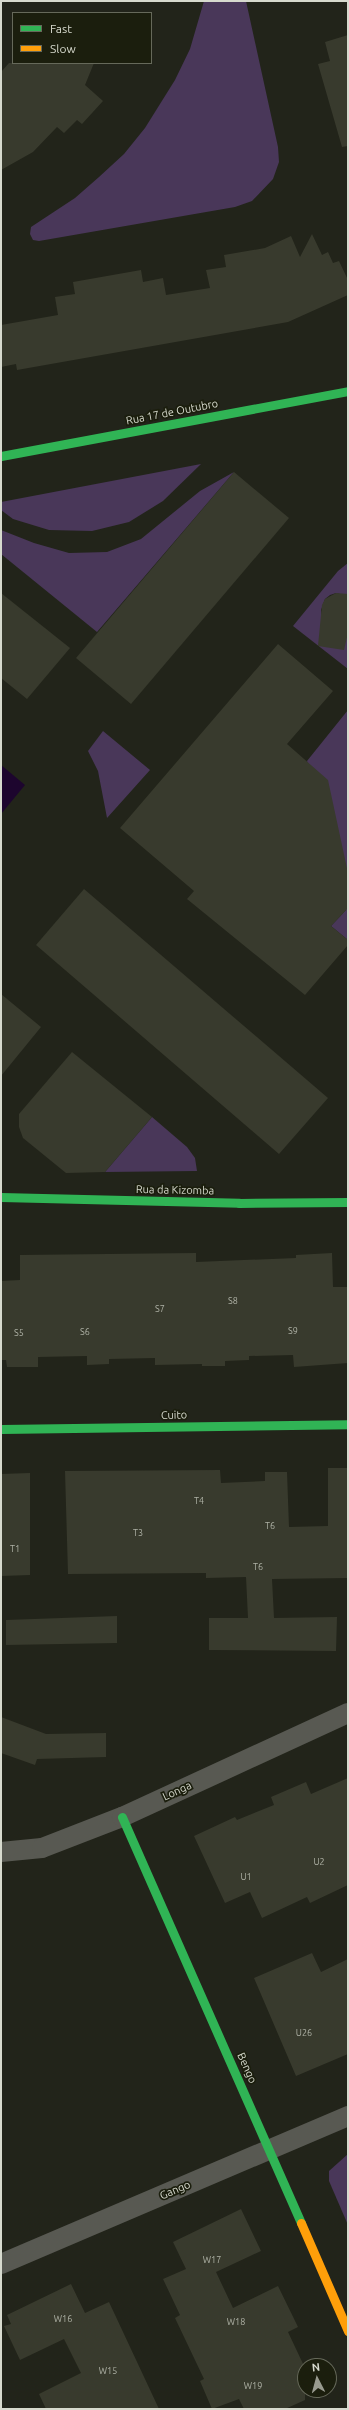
<!DOCTYPE html>
<style>
body{margin:0}
#map{position:relative;width:349px;height:2410px;overflow:hidden;background:#22241a;font-family:Ubuntu,sans-serif}
div>[style]{position:absolute}
.green>*{inset:0;background:#493759}
.water>*{inset:0;background:#1d052e}
.building>*{inset:0;background:#383a2d}
.street>*{height:20px;margin:-10px;padding:0 10px;transform-origin:10px;border-radius:10px;background:#585952}
.fast>*{height:9px;margin:-4.5px;padding:0 4.5px;transform-origin:4.5px;border-radius:4.5px;background:#30b455}
.slow>*{height:9px;margin:-4.5px;padding:0 4.5px;transform-origin:4.5px;border-radius:4.5px;background:#ff9f0a}
span{translate:-50% -50%;white-space:nowrap;text-align:center;line-height:1.15;-webkit-text-stroke:3.5px #1b1e0d;paint-order:stroke}
.number-label{font-size:9px;color:#afb2a6}
.number-label span{-webkit-text-stroke-width:0}
.street-label{font-size:11px;color:#d7dace}
.frame{position:absolute;inset:0;border:2px solid #d7dace;pointer-events:none}
.legend{position:absolute;left:12px;top:12px;width:140px;height:52px;box-sizing:border-box;background:#1b1e0d;border:1px solid #66695a;margin:0;padding:5px 7px;list-style:none;font-size:12px;color:#d7dace}
.legend li{display:flex;align-items:center;gap:8px;height:20px}
.legend b{width:20px;border:1px solid #66695a}
.north{position:absolute;left:297px;top:2358px;width:40px;height:40px;box-sizing:border-box;background:#1b1e0d;border:1px solid #66695a;border-radius:50%;rotate:354deg;font-size:11px;font-weight:700;line-height:16px;text-align:center;color:#d7dace}
.north::after{content:'';display:block;margin:auto;width:14px;height:18px;background:#989a8f;clip-path:polygon(50% 0,100% 100%,50% 72%,0 100%)}
</style>
<div id="map">
<div class="green">
<i style="clip-path:polygon(204px 1px,246px 1px,278px 147px,279px 162px,273px 179px,252px 201px,235px 207px,39px 241px,33px 240px,30px 234px,31px 227px,75px 198px,99px 177px,124px 154px,145px 128px,175px 80px,190px 49px)"></i>
<i style="clip-path:polygon(201px 464px,163px 501px,129px 522px,92px 531px,49px 530px,13px 519px,1px 510px,1px 502px)"></i>
<i style="clip-path:polygon(234px 472px,97px 632px,1px 554px,1px 530px,34px 543px,69px 553px,107px 552px,141px 539px,200px 491px)"></i>
<i style="clip-path:polygon(348px 563px,348px 596px,336px 593px,330px 595px,325px 599px,321px 610px,322px 617px,348px 633px,348px 669px,293px 626px,338px 571px)"></i>
<i style="clip-path:polygon(348px 710px,348px 940px,331px 926px,346px 910px,307px 761px)"></i>
<i style="clip-path:polygon(103px 731px,150px 770px,107px 818px,98px 771px,88px 751px)"></i>
<i style="clip-path:polygon(152px 1117px,187px 1147px,195px 1158px,197px 1171px,105px 1172px)"></i>
<i style="clip-path:polygon(348px 2154px,348px 2225px,329px 2181px,329px 2171px)"></i>
</div>
<div class="water">
<i style="clip-path:polygon(1px 765px,25px 785px,1px 814px)"></i>
</div>
<div class="building">
<i style="clip-path:polygon(348px 35px,348px 146px,342px 147px,318px 64px,330px 61px,325px 42px)"></i>
<i style="clip-path:polygon(9px 63px,94px 63px,85px 85px,103px 101px,82px 124px,77px 120px,64px 133px,57px 127px,33px 152px,1px 170px,1px 72px)"></i>
<i style="clip-path:polygon(312px 234px,322px 255px,328px 252px,333px 263px,339px 261px,348px 280px,348px 295px,288px 322px,17px 370px,16px 364px,1px 367px,1px 325px,58px 315px,55px 297px,75px 294px,73px 282px,141px 270px,143px 282px,163px 278px,166px 295px,210px 288px,206px 270px,226px 267px,224px 255px,265px 248px,291px 236px,300px 257px)"></i>
<i style="clip-path:polygon(234px 472px,289px 518px,131px 704px,76px 658px)"></i>
<i style="clip-path:polygon(1px 593px,70px 648px,27px 699px,1px 678px)"></i>
<i style="clip-path:polygon(336px 593px,348px 594px,348px 633px,344px 650px,318px 646px,322px 605px,325px 599px)"></i>
<i style="clip-path:polygon(278px 644px,333px 691px,287px 744px,328px 780px,348px 873px,348px 908px,331px 926px,348px 940px,348px 945px,305px 995px,187px 899px,194px 891px,120px 828px)"></i>
<i style="clip-path:polygon(84px 889px,328px 1098px,279px 1154px,36px 945px)"></i>
<i style="clip-path:polygon(1px 994px,41px 1027px,1px 1076px)"></i>
<i style="clip-path:polygon(72px 1052px,152px 1117px,105px 1172px,66px 1173px,23px 1138px,19px 1127px,19px 1114px)"></i>
<i style="clip-path:polygon(196px 1253px,196px 1262px,296px 1258px,296px 1255px,332px 1253px,333px 1287px,348px 1287px,348px 1363px,294px 1367px,293px 1355px,249px 1356px,249px 1360px,225px 1361px,225px 1366px,202px 1366px,202px 1364px,155px 1365px,155px 1358px,109px 1359px,109px 1364px,87px 1365px,87px 1356px,38px 1357px,38px 1367px,7px 1367px,6px 1360px,1px 1360px,1px 1281px,20px 1280px,20px 1255px)"></i>
<i style="clip-path:polygon(328px 1468px,348px 1468px,348px 1578px,272px 1579px,274px 1618px,337px 1617px,336px 1651px,209px 1650px,209px 1618px,248px 1618px,246px 1577px,206px 1578px,206px 1573px,68px 1574px,65px 1471px,220px 1470px,221px 1483px,265px 1481px,265px 1472px,287px 1472px,289px 1527px,328px 1526px)"></i>
<i style="clip-path:polygon(30px 1473px,30px 1575px,1px 1576px,1px 1474px)"></i>
<i style="clip-path:polygon(117px 1616px,117px 1643px,6px 1645px,6px 1620px)"></i>
<i style="clip-path:polygon(1px 1717px,46px 1734px,106px 1733px,106px 1757px,37px 1759px,35px 1765px,1px 1753px)"></i>
<i style="clip-path:polygon(348px 1778px,348px 1885px,310px 1903px,307px 1897px,262px 1918px,250px 1892px,225px 1903px,194px 1836px,235px 1817px,237px 1820px,274px 1805px,271px 1797px,306px 1782px,311px 1794px)"></i>
<i style="clip-path:polygon(312px 1953px,321px 1972px,348px 1959px,348px 2054px,296px 2076px,254px 1978px)"></i>
<i style="clip-path:polygon(241px 2209px,261px 2251px,216px 2272px,233px 2308px,278px 2286px,298px 2327px,288px 2332px,305px 2368px,305px 2400px,285px 2409px,244px 2409px,239px 2399px,212px 2409px,200px 2381px,204px 2379px,175px 2318px,180px 2315px,163px 2279px,186px 2269px,173px 2242px)"></i>
<i style="clip-path:polygon(71px 2284px,85px 2313px,109px 2302px,159px 2409px,46px 2409px,39px 2394px,81px 2373px,64px 2339px,20px 2360px,4px 2326px,11px 2324px,7px 2315px)"></i>
</div>
<div class="street">
<i style="left:1px;top:1852px;width:41px;rotate:-5.6deg"></i>
<i style="left:42px;top:1848px;width:86px;rotate:-21.2deg"></i>
<i style="left:122px;top:1817px;width:249px;rotate:-24.7deg"></i>
<i style="left:1px;top:2264px;width:377px;rotate:-23.1deg"></i>
</div>
<div class="fast">
<i style="left:1px;top:456px;width:353px;rotate:-10.6deg"></i>
<i style="left:1px;top:1197px;width:238px;rotate:1.4deg"></i>
<i style="left:239px;top:1203px;width:109px;rotate:-0.5deg"></i>
<i style="left:1px;top:1429px;width:347px;rotate:-0.8deg"></i>
<i style="left:122px;top:1817px;width:444px;rotate:66.2deg"></i>
</div>
<div class="slow">
<i style="left:301px;top:2223px;width:118px;rotate:66.5deg"></i>
</div>
<div class="number-label">
<span style="left:233px;top:1301px">S8</span>
<span style="left:160px;top:1309px">S7</span>
<span style="left:293px;top:1331px">S9</span>
<span style="left:85px;top:1332px">S6</span>
<span style="left:19px;top:1333px">S5</span>
<span style="left:199px;top:1501px">T4</span>
<span style="left:270px;top:1526px">T6</span>
<span style="left:138px;top:1533px">T3</span>
<span style="left:15px;top:1549px">T1</span>
<span style="left:258px;top:1567px">T6</span>
<span style="left:319px;top:1862px">U2</span>
<span style="left:246px;top:1877px">U1</span>
<span style="left:304px;top:2033px">U26</span>
<span style="left:212px;top:2260px">W17</span>
<span style="left:63px;top:2319px">W16</span>
<span style="left:236px;top:2322px">W18</span>
<span style="left:108px;top:2371px">W15</span>
<span style="left:253px;top:2386px">W19</span>
</div>
<div class="street-label">
<span style="left:172px;top:412px;rotate:-11deg">Rua 17 de Outubro</span>
<span style="left:175px;top:1190px;rotate:1deg">Rua da Kizomba</span>
<span style="left:174px;top:1415px;rotate:-1deg">Cuito</span>
<span style="left:177px;top:1791px;rotate:-25deg">Longa</span>
<span style="left:247px;top:2068px;rotate:66deg">Bengo</span>
<span style="left:175px;top:2190px;rotate:-23deg">Gango</span>
</div>
<div class="frame"></div>
<ul class="legend">
<li><b style="height:5px;background:#30b455"></b>Fast</li>
<li><b style="height:5px;background:#ff9f0a"></b>Slow</li>
</ul>
<div class="north">N</div>
</div>
